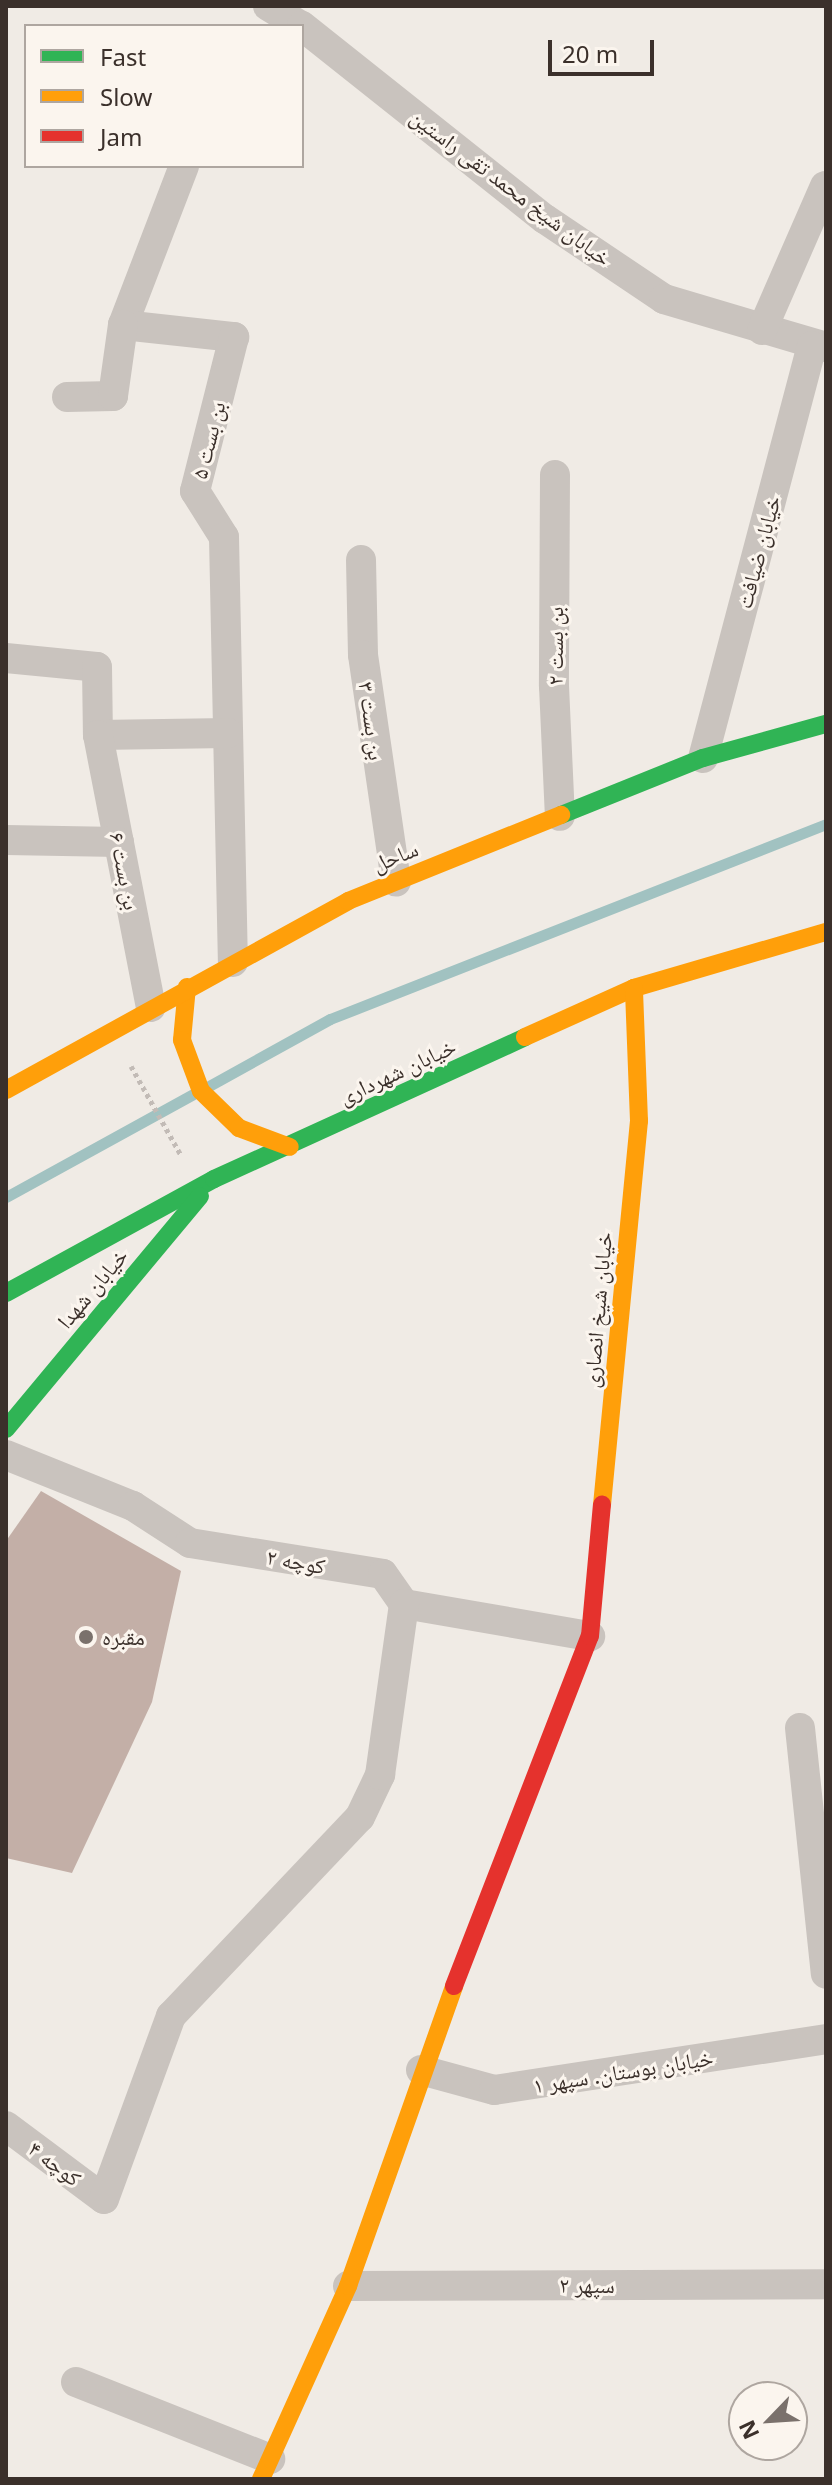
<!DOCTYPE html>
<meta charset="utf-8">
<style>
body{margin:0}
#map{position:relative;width:832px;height:2485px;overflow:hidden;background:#f0ebe5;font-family:"Noto Sans","Noto Naskh Arabic",sans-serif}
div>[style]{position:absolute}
.stream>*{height:11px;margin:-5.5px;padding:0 5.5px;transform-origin:5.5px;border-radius:5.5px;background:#a1c2c1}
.building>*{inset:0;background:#c3afa7}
.path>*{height:5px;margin-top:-2.5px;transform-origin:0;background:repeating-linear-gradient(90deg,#c2bbb6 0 4px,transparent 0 8px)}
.street>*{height:30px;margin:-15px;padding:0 15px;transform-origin:15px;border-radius:15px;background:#c9c3be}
.fast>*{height:18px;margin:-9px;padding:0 9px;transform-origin:9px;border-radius:9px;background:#30b455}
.slow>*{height:18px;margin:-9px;padding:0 9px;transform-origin:9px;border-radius:9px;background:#ff9f0a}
.jam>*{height:18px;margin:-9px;padding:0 9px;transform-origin:9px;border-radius:9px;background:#e5322d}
.dots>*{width:22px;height:22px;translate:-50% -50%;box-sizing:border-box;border:4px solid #fbf5ee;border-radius:50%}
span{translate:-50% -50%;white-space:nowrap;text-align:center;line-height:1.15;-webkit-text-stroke:6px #fbf5ee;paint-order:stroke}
.street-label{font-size:22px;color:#3b302b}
.poi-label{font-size:22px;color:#3b302b}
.left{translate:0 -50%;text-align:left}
.frame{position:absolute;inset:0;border:8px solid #3b302b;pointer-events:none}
.legend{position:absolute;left:24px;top:24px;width:280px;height:144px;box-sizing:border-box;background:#fbf5ee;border:2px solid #aea6a0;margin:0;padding:10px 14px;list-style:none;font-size:24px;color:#3b302b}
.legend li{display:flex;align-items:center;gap:16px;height:40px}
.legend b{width:40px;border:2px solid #aea6a0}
.north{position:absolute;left:728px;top:2381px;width:80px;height:80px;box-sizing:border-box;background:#fbf5ee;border:2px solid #aea6a0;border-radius:50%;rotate:245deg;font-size:22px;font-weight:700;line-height:32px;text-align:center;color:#3b302b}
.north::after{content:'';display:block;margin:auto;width:28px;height:36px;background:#7a716c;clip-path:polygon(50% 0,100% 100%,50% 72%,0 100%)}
.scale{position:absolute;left:548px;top:40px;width:106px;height:36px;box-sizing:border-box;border:4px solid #3b302b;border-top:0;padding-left:10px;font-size:24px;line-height:28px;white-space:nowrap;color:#3b302b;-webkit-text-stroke:6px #fbf5ee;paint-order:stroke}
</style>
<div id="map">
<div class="stream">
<i style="left:209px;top:1086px;width:138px;rotate:-29deg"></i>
<i style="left:330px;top:1019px;width:533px;rotate:-21.46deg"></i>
<i style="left:6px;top:1197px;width:213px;rotate:-28.8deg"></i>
</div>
<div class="building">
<i style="clip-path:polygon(41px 1491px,181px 1571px,152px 1702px,72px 1873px,6px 1858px,6px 1541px)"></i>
</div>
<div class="path">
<i style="left:131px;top:1066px;width:102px;rotate:60.7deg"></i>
</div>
<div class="street">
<i style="left:268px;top:6px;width:39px;rotate:31deg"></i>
<i style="left:302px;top:26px;width:310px;rotate:38.5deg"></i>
<i style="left:545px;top:219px;width:143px;rotate:33.9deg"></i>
<i style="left:664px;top:299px;width:169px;rotate:16.5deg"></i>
<i style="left:184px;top:166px;width:170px;rotate:111deg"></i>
<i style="left:123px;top:325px;width:112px;rotate:6.2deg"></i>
<i style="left:234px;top:337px;width:159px;rotate:104.2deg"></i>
<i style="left:195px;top:491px;width:54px;rotate:57.8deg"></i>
<i style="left:224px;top:537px;width:425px;rotate:88.8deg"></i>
<i style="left:762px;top:330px;width:157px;rotate:-66.4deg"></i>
<i style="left:67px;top:397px;width:46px;rotate:-1.2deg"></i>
<i style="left:113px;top:396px;width:72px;rotate:-82deg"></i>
<i style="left:555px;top:475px;width:211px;rotate:90.3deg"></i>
<i style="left:554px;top:686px;width:130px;rotate:87.4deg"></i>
<i style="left:361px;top:560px;width:95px;rotate:88.8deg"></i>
<i style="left:363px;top:655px;width:229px;rotate:81.7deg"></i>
<i style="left:6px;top:658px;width:91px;rotate:5.6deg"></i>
<i style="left:97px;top:667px;width:68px;rotate:89.2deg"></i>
<i style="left:98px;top:735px;width:130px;rotate:-0.9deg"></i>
<i style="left:98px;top:735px;width:277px;rotate:79deg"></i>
<i style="left:703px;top:758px;width:426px;rotate:-75.2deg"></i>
<i style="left:6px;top:840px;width:113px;rotate:1deg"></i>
<i style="left:6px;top:1455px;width:137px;rotate:21.9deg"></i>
<i style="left:133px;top:1506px;width:68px;rotate:33deg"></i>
<i style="left:190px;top:1543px;width:195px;rotate:9.1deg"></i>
<i style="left:383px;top:1574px;width:37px;rotate:55deg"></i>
<i style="left:404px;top:1604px;width:189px;rotate:9.8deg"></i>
<i style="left:800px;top:1728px;width:247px;rotate:84deg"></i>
<i style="left:421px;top:2070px;width:76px;rotate:15.3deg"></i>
<i style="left:494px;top:2090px;width:336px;rotate:-8.7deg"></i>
<i style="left:6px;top:2126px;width:122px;rotate:36.7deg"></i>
<i style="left:104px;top:2199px;width:195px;rotate:-69.9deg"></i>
<i style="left:171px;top:2016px;width:274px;rotate:-46.5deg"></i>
<i style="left:360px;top:1817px;width:47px;rotate:-64.5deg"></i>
<i style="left:380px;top:1775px;width:173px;rotate:-82deg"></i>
<i style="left:348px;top:2286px;width:478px;rotate:-0.2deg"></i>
<i style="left:76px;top:2382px;width:209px;rotate:21.6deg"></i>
</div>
<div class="fast">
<i style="left:561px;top:815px;width:153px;rotate:-21.9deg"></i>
<i style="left:703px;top:758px;width:128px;rotate:-15.5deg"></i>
<i style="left:6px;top:1293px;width:237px;rotate:-28.7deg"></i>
<i style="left:214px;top:1179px;width:342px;rotate:-24.5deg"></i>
<i style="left:6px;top:1429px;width:303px;rotate:-50.2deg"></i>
</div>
<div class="slow">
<i style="left:187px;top:987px;width:53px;rotate:95.4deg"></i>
<i style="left:182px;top:1040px;width:54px;rotate:69.6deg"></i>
<i style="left:201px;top:1091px;width:53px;rotate:44.2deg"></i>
<i style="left:239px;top:1128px;width:54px;rotate:20.4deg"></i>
<i style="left:525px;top:1037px;width:120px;rotate:-24.2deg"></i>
<i style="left:634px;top:988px;width:200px;rotate:-16.3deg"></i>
<i style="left:6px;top:1090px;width:391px;rotate:-28.9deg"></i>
<i style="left:348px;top:901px;width:230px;rotate:-22deg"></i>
<i style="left:602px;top:1505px;width:386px;rotate:-84.5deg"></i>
<i style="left:639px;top:1121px;width:133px;rotate:-92.2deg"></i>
<i style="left:261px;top:2479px;width:212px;rotate:-65.7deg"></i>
<i style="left:348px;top:2286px;width:318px;rotate:-70.5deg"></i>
</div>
<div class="jam">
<i style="left:454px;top:1986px;width:375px;rotate:-68.8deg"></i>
<i style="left:590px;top:1636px;width:132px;rotate:-84.8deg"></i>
</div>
<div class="dots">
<i style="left:86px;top:1637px;background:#7a716c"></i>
</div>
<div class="street-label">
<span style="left:511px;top:187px;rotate:37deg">خیابان شیخ محمد تقی راستین</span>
<span style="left:208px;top:440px;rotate:-76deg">بن بست ۵</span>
<span style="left:758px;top:552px;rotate:-75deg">خیابان ضیافت</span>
<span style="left:555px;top:646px;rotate:-90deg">بن بست ۲</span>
<span style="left:372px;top:721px;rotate:82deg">بن بست ۳</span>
<span style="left:395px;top:856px;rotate:-22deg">ساحل</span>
<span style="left:125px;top:871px;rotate:79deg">بن بست ۶</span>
<span style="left:397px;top:1071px;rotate:-25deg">خیابان شهرداری</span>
<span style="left:92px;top:1288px;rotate:-50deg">خیابان شهدا</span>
<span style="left:597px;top:1310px;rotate:-85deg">خیابان شیخ انصاری</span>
<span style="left:296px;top:1561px;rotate:10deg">کوچه ۲</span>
<span style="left:623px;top:2071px;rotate:-9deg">خیابان بوستان. سپهر ۱</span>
<span style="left:55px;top:2163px;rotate:37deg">کوچه ۴</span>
<span style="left:587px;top:2285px">سپهر ۲</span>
</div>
<div class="poi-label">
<span class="left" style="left:102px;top:1637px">مقبره</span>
</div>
<div class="frame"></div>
<ul class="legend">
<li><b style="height:10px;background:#30b455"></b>Fast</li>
<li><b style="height:10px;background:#ff9f0a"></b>Slow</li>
<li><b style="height:10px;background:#e5322d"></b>Jam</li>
</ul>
<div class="north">N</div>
<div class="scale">20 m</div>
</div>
